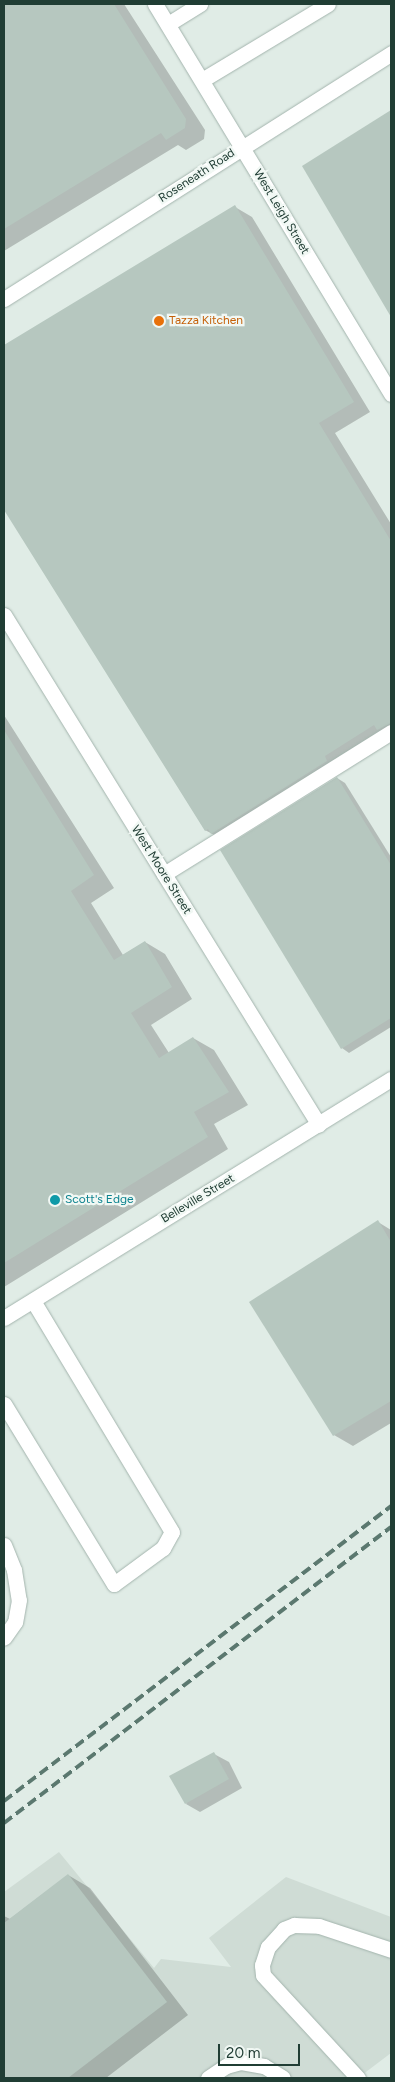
<!DOCTYPE html>
<style>
body{margin:0}
#map{position:relative;width:395px;height:2082px;overflow:hidden;background:#e0ece6;font-family:Figtree,sans-serif}
div>[style]{position:absolute}
.built>*{inset:0;background:#cfdcd5}
.shadow>*{inset:0;background:#0003}
.building>*{inset:0;background:#b6c7bf}
.roads{filter:drop-shadow(0 0 1px #a3b4ad) drop-shadow(0 0 1px #a3b4ad)}
.service>*{height:15px;margin:-7.5px;padding:0 7.5px;transform-origin:7.5px;border-radius:7.5px;background:#fff}
.minor>*{height:15px;margin:-7.5px;padding:0 7.5px;transform-origin:7.5px;border-radius:7.5px;background:#fff}
.rail>*{height:4px;margin-top:-2px;transform-origin:0;background:repeating-linear-gradient(90deg,#5b786f 0 10px,transparent 0 15px)}
.dots>*{width:14px;height:14px;translate:-50% -50%;box-sizing:border-box;border:2px solid #f1f8f4;border-radius:50%}
span{translate:-50% -50%;white-space:nowrap;text-align:center;line-height:1.15;-webkit-text-stroke:4.5px #f1f8f4;paint-order:stroke}
.street-label{font-size:12px;color:#203d34}
.food-label{font-size:12px;color:#c56008}
.left{translate:0 -50%;text-align:left}
.culture-label{font-size:12px;color:#0d838f}
.frame{position:absolute;inset:0;border:5px solid #203d34;pointer-events:none}
.scale{position:absolute;left:218px;top:2044px;width:82px;height:22px;box-sizing:border-box;border:2px solid #203d34;border-top:0;padding-left:6px;font-size:15px;line-height:18px;white-space:nowrap;color:#203d34;-webkit-text-stroke:4px #f1f8f4;paint-order:stroke}
</style>
<div id="map">
<div class="built">
<i style="clip-path:polygon(59px 1852px,154px 1968px,161px 1959px,231px 1967px,209px 1938px,286px 1877px,391px 1917px,391px 2053px,358px 2078px,4px 2078px,4px 1892px)"></i>
</div>
<div class="shadow">
<i style="clip-path:polygon(4px 4px,124px 4px,205px 130px,204px 139px,186px 150px,178px 145px,4px 251px)"></i>
<i style="clip-path:polygon(391px 111px,391px 310px,304px 167px)"></i>
<i style="clip-path:polygon(235px 207px,252px 217px,370px 412px,335px 433px,391px 524px,391px 736px,341px 766px,344px 771px,229px 843px,205px 830px,4px 507px,4px 348px)"></i>
<i style="clip-path:polygon(4px 715px,114px 888px,91px 903px,123px 955px,145px 942px,165px 954px,192px 999px,151px 1025px,169px 1053px,193px 1038px,214px 1050px,248px 1105px,214px 1124px,228px 1149px,4px 1287px)"></i>
<i style="clip-path:polygon(337px 778px,345px 783px,391px 857px,391px 1027px,349px 1053px,342px 1048px,222px 850px)"></i>
<i style="clip-path:polygon(378px 1222px,391px 1230px,391px 1423px,353px 1446px,334px 1435px)"></i>
<i style="clip-path:polygon(214px 1754px,229px 1762px,242px 1788px,200px 1812px,186px 1804px)"></i>
<i style="clip-path:polygon(68px 1875px,90px 1888px,188px 2015px,106px 2078px,4px 2078px,4px 1916px,10px 1919px)"></i>
</div>
<div class="building">
<i style="clip-path:polygon(4px 4px,114px 4px,186px 119px,185px 128px,166px 140px,161px 133px,4px 229px)"></i>
<i style="clip-path:polygon(391px 110px,391px 317px,302px 166px)"></i>
<i style="clip-path:polygon(235px 205px,354px 402px,319px 423px,391px 541px,391px 723px,377px 730px,374px 725px,325px 756px,327px 761px,211px 834px,208px 829px,205px 831px,4px 510px,4px 345px)"></i>
<i style="clip-path:polygon(4px 730px,94px 875px,71px 891px,114px 960px,145px 941px,172px 987px,131px 1013px,159px 1058px,193px 1037px,229px 1092px,194px 1112px,208px 1137px,4px 1263px)"></i>
<i style="clip-path:polygon(337px 777px,391px 865px,391px 1018px,341px 1049px,220px 850px)"></i>
<i style="clip-path:polygon(378px 1220px,391px 1242px,391px 1401px,333px 1436px,249px 1302px)"></i>
<i style="clip-path:polygon(214px 1752px,229px 1779px,185px 1804px,169px 1776px)"></i>
<i style="clip-path:polygon(68px 1874px,167px 2002px,68px 2078px,4px 2078px,4px 1923px)"></i>
</div>
<div class="roads">
<div class="service">
<i style="left:168px;top:24px;width:38px;rotate:-32deg"></i>
<i style="left:202px;top:80px;width:147px;rotate:-31.1deg"></i>
<i style="left:164px;top:874px;width:268px;rotate:-32deg"></i>
<i style="left:4px;top:1404px;width:211px;rotate:58.6deg"></i>
<i style="left:114px;top:1584px;width:61px;rotate:-36.3deg"></i>
<i style="left:163px;top:1548px;width:18px;rotate:-61deg"></i>
<i style="left:172px;top:1532px;width:270px;rotate:-121deg"></i>
<i style="left:4px;top:1545px;width:27px;rotate:68deg"></i>
<i style="left:14px;top:1570px;width:30px;rotate:81deg"></i>
<i style="left:19px;top:1600px;width:22px;rotate:100deg"></i>
<i style="left:15px;top:1622px;width:19px;rotate:125deg"></i>
<i style="left:208px;top:2078px;width:22px;rotate:-34deg"></i>
<i style="left:226px;top:2066px;width:16px;rotate:-15deg"></i>
<i style="left:241px;top:2062px;width:23px;rotate:10deg"></i>
<i style="left:264px;top:2066px;width:22px;rotate:32deg"></i>
<i style="left:358px;top:2078px;width:140px;rotate:-132.7deg"></i>
<i style="left:263px;top:1975px;width:10px;rotate:-96deg"></i>
<i style="left:262px;top:1965px;width:19px;rotate:-72deg"></i>
<i style="left:268px;top:1947px;width:24px;rotate:-48deg"></i>
<i style="left:284px;top:1929px;width:11px;rotate:-22deg"></i>
<i style="left:294px;top:1925px;width:25px;rotate:2deg"></i>
<i style="left:319px;top:1926px;width:76px;rotate:18.4deg"></i>
</div>
<div class="minor">
<i style="left:155px;top:4px;width:456px;rotate:58.8deg"></i>
<i style="left:4px;top:299px;width:459px;rotate:-32.4deg"></i>
<i style="left:4px;top:615px;width:599px;rotate:58.3deg"></i>
<i style="left:4px;top:1318px;width:455px;rotate:-31.7deg"></i>
</div>
</div>
<div class="rail">
<i style="left:4px;top:1801px;width:487px;rotate:-37.3deg"></i>
<i style="left:4px;top:1823px;width:487px;rotate:-37.4deg"></i>
</div>
<div class="dots">
<i style="left:159px;top:321px;background:#e8710a"></i>
<i style="left:55px;top:1200px;background:#0f9aa8"></i>
</div>
<div class="street-label">
<span style="left:197px;top:176px;rotate:-33deg">Roseneath Road</span>
<span style="left:281px;top:212px;rotate:59deg">West Leigh Street</span>
<span style="left:161px;top:870px;rotate:58deg">West Moore Street</span>
<span style="left:198px;top:1199px;rotate:-31deg">Belleville Street</span>
</div>
<div class="food-label">
<span class="left" style="left:169px;top:321px">Tazza Kitchen</span>
</div>
<div class="culture-label">
<span class="left" style="left:65px;top:1200px">Scott's Edge</span>
</div>
<div class="frame"></div>
<div class="scale">20 m</div>
</div>
